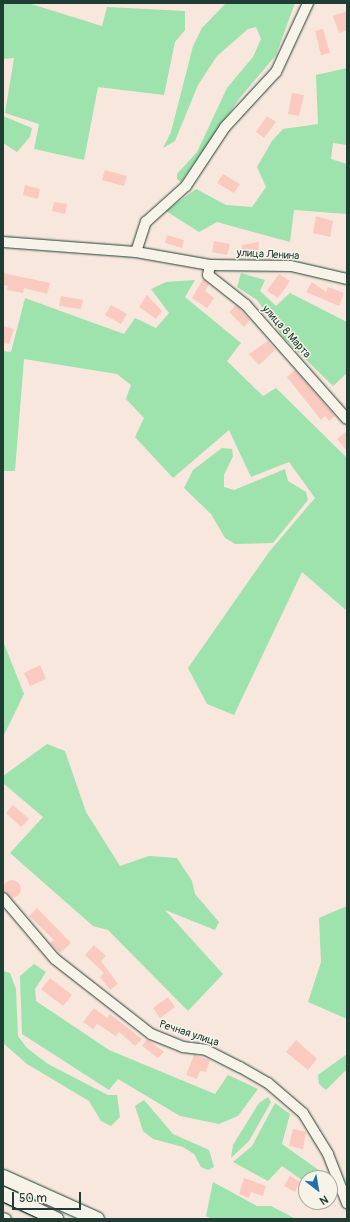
<!DOCTYPE html>
<meta charset="utf-8">
<style>
body{margin:0}
#map{position:relative;width:350px;height:1222px;overflow:hidden;background:#f8e7dc;font-family:Pangolin,sans-serif}
div>[style]{position:absolute}
.green>*{inset:0;background:#9ee2ae}
.building>*{inset:0;background:#facac0}
.round{border-radius:50%}
.roads{filter:drop-shadow(0 0 1px #1f3d34) drop-shadow(0 0 1px #1f3d34)}
.street>*{height:10px;margin:-5px;padding:0 5px;transform-origin:5px;border-radius:5px;background:#f7f3e8}
.secondary>*{height:14px;margin:-7px;padding:0 7px;transform-origin:7px;border-radius:7px;background:#f7f3e8}
.tram>*{height:1px;margin:-0.5px;padding:0 0.5px;transform-origin:0.5px;border-radius:0.5px;background:#1f3d34}
span{translate:-50% -50%;white-space:nowrap;text-align:center;line-height:1.15;-webkit-text-stroke:3px #f7f3e8;paint-order:stroke}
.street-label{font-size:11px;color:#1f3d34}
.frame{position:absolute;inset:0;border:4px solid #1f3d34;pointer-events:none}
.north{position:absolute;left:298px;top:1170px;width:40px;height:40px;box-sizing:border-box;background:#f7f3e8;border:1px solid #a1aaa0;border-radius:50%;rotate:149deg;font-size:11px;font-weight:700;line-height:16px;text-align:center;color:#1f3d34}
.north::after{content:'';display:block;margin:auto;width:14px;height:18px;background:#1f6fb2;clip-path:polygon(50% 0,100% 100%,50% 72%,0 100%)}
.scale{position:absolute;left:12px;top:1192px;width:69px;height:18px;box-sizing:border-box;border:2px solid #1f3d34;border-top:0;padding-left:5px;font-size:12px;line-height:14px;white-space:nowrap;color:#1f3d34;-webkit-text-stroke:3px #f7f3e8;paint-order:stroke}
</style>
<div id="map">
<div class="green">
<i style="clip-path:polygon(3px 3px,28px 3px,102px 26px,107px 7px,185px 11px,185px 30px,175px 42px,164px 95px,98px 87px,84px 160px,34px 149px,39px 124px,5px 113px,14px 58px,3px 59px)"></i>
<i style="clip-path:polygon(226px 3px,295px 3px,276px 55px,239px 99px,181px 182px,177px 179px,177px 174px,197px 152px,227px 88px,253px 57px,261px 39px,256px 27px,248px 29px,217px 56px,198px 85px,175px 141px,163px 148px,171px 132px,193px 46px,202px 28px)"></i>
<i style="clip-path:polygon(347px 68px,347px 145px,333px 143px,331px 159px,347px 164px,347px 214px,294px 210px,290px 242px,217px 222px,199px 232px,166px 211px,196px 189px,226px 205px,252px 207px,266px 187px,257px 167px,272px 141px,283px 129px,318px 124px,316px 75px)"></i>
<i style="clip-path:polygon(3px 116px,32px 128px,30px 137px,17px 152px,3px 143px)"></i>
<i style="clip-path:polygon(241px 273px,265px 280px,260px 291px,276px 306px,290px 293px,347px 322px,347px 373px,333px 386px,283px 337px,257px 300px,237px 287px)"></i>
<i style="clip-path:polygon(195px 280px,185px 297px,241px 343px,227px 361px,263px 396px,276px 388px,347px 458px,347px 611px,302px 572px,234px 715px,207px 704px,188px 668px,269px 552px,315px 498px,289px 462px,251px 477px,229px 430px,173px 478px,135px 437px,144px 418px,126px 399px,131px 385px,117px 374px,24px 359px,15px 471px,3px 471px,3px 351px,11px 352px,25px 298px,124px 334px,135px 318px,156px 328px,169px 313px,151px 289px,166px 282px)"></i>
<i style="clip-path:polygon(222px 448px,232px 449px,233px 456px,224px 475px,224px 487px,234px 490px,285px 469px,288px 481px,306px 492px,308px 500px,273px 543px,235px 544px,225px 538px,211px 514px,184px 488px,193px 470px)"></i>
<i style="clip-path:polygon(3px 641px,24px 694px,3px 737px)"></i>
<i style="clip-path:polygon(47px 744px,65px 751px,86px 812px,120px 866px,149px 856px,177px 858px,192px 881px,195px 894px,219px 922px,215px 930px,165px 910px,223px 974px,188px 1011px,108px 930px,93px 926px,10px 853px,43px 817px,3px 783px,3px 776px)"></i>
<i style="clip-path:polygon(347px 906px,347px 1019px,308px 1002px,321px 962px,319px 918px)"></i>
<i style="clip-path:polygon(34px 964px,46px 972px,35px 989px,36px 1001px,109px 1050px,215px 1094px,228px 1075px,258px 1089px,238px 1116px,219px 1124px,180px 1116px,118px 1079px,109px 1090px,22px 1034px,20px 976px)"></i>
<i style="clip-path:polygon(3px 971px,10px 973px,16px 989px,18px 1036px,27px 1048px,48px 1064px,108px 1095px,117px 1095px,120px 1117px,111px 1126px,101px 1121px,89px 1101px,27px 1064px,3px 1043px)"></i>
<i style="clip-path:polygon(347px 1054px,347px 1069px,326px 1090px,319px 1084px,318px 1075px)"></i>
<i style="clip-path:polygon(268px 1097px,271px 1102px,249px 1141px,231px 1158px,233px 1145px,259px 1103px)"></i>
<i style="clip-path:polygon(144px 1100px,173px 1134px,209px 1150px,214px 1167px,208px 1170px,201px 1167px,194px 1154px,183px 1147px,153px 1139px,143px 1131px,135px 1106px)"></i>
<i style="clip-path:polygon(275px 1103px,290px 1114px,282px 1144px,330px 1178px,306px 1178px,306px 1183px,282px 1166px,268px 1181px,233px 1162px,252px 1146px)"></i>
<i style="clip-path:polygon(213px 1182px,257px 1206px,271px 1206px,296px 1219px,212px 1219px,206px 1216px)"></i>
</div>
<div class="building">
<i style="clip-path:polygon(347px 11px,347px 30px,339px 33px,333px 16px)"></i>
<i style="clip-path:polygon(323px 29px,330px 53px,321px 55px,315px 31px)"></i>
<i style="clip-path:polygon(292px 93px,304px 95px,299px 116px,288px 114px)"></i>
<i style="clip-path:polygon(267px 116px,276px 122px,264px 138px,256px 132px)"></i>
<i style="clip-path:polygon(105px 170px,127px 176px,124px 186px,102px 180px)"></i>
<i style="clip-path:polygon(223px 174px,240px 184px,234px 193px,217px 183px)"></i>
<i style="clip-path:polygon(25px 185px,40px 189px,38px 199px,23px 195px)"></i>
<i style="clip-path:polygon(54px 202px,67px 204px,65px 214px,52px 211px)"></i>
<i style="clip-path:polygon(316px 216px,333px 221px,330px 237px,313px 233px)"></i>
<i style="clip-path:polygon(167px 235px,184px 240px,182px 248px,165px 243px)"></i>
<i style="clip-path:polygon(214px 241px,230px 244px,227px 255px,212px 252px)"></i>
<i style="clip-path:polygon(259px 242px,258px 253px,242px 255px,242px 245px)"></i>
<i style="clip-path:polygon(3px 273px,50px 283px,47px 294px,24px 288px,23px 293px,7px 290px,8px 286px,3px 285px)"></i>
<i style="clip-path:polygon(279px 274px,290px 281px,278px 298px,267px 291px)"></i>
<i style="clip-path:polygon(203px 279px,209px 284px,205px 291px,214px 298px,207px 308px,192px 298px)"></i>
<i style="clip-path:polygon(312px 282px,326px 292px,328px 287px,344px 293px,339px 306px,306px 292px)"></i>
<i style="clip-path:polygon(147px 295px,162px 311px,156px 319px,139px 307px)"></i>
<i style="clip-path:polygon(61px 296px,83px 300px,81px 309px,59px 306px)"></i>
<i style="clip-path:polygon(111px 305px,127px 314px,121px 324px,105px 315px)"></i>
<i style="clip-path:polygon(236px 305px,250px 320px,244px 327px,229px 312px)"></i>
<i style="clip-path:polygon(3px 326px,14px 329px,9px 344px,3px 343px)"></i>
<i style="clip-path:polygon(268px 341px,275px 350px,259px 365px,249px 354px)"></i>
<i style="clip-path:polygon(295px 370px,335px 416px,329px 421px,325px 416px,321px 420px,287px 377px)"></i>
<i style="clip-path:polygon(347px 431px,347px 451px,337px 439px)"></i>
<i style="clip-path:polygon(40px 665px,46px 679px,30px 686px,24px 673px)"></i>
<i style="clip-path:polygon(13px 805px,29px 819px,21px 827px,6px 813px)"></i>
<i class="round" style="left:3px;top:880px;width:18px;height:18px"></i>
<i style="clip-path:polygon(37px 908px,71px 943px,60px 953px,50px 943px,54px 940px,29px 916px)"></i>
<i style="clip-path:polygon(94px 945px,106px 956px,101px 961px,118px 984px,110px 990px,100px 977px,104px 973px,85px 955px)"></i>
<i style="clip-path:polygon(50px 978px,72px 995px,63px 1006px,41px 989px)"></i>
<i style="clip-path:polygon(168px 997px,175px 1007px,160px 1018px,153px 1008px)"></i>
<i style="clip-path:polygon(94px 1008px,107px 1018px,110px 1014px,142px 1039px,135px 1046px,119px 1032px,116px 1036px,97px 1024px,93px 1029px,83px 1022px)"></i>
<i style="clip-path:polygon(147px 1039px,164px 1052px,158px 1058px,142px 1046px)"></i>
<i style="clip-path:polygon(296px 1040px,317px 1059px,308px 1070px,286px 1052px)"></i>
<i style="clip-path:polygon(194px 1055px,210px 1060px,206px 1072px,200px 1071px,197px 1079px,186px 1075px)"></i>
<i style="clip-path:polygon(293px 1129px,306px 1132px,303px 1149px,289px 1146px)"></i>
<i style="clip-path:polygon(290px 1176px,300px 1182px,295px 1192px,284px 1186px)"></i>
<i style="clip-path:polygon(244px 1178px,266px 1186px,263px 1196px,251px 1192px,249px 1198px,239px 1194px)"></i>
</div>
<div class="roads">
<div class="street">
<i style="left:3px;top:242px;width:133px;rotate:4.3deg"></i>
<i style="left:136px;top:252px;width:75px;rotate:10deg"></i>
<i style="left:210px;top:265px;width:81px;rotate:0.7deg"></i>
<i style="left:291px;top:266px;width:57px;rotate:13.1deg"></i>
<i style="left:136px;top:252px;width:32px;rotate:-72deg"></i>
<i style="left:146px;top:222px;width:54px;rotate:-42deg"></i>
<i style="left:186px;top:186px;width:71px;rotate:-56.5deg"></i>
<i style="left:225px;top:127px;width:75px;rotate:-47.2deg"></i>
<i style="left:276px;top:72px;width:76px;rotate:-65.1deg"></i>
<i style="left:210px;top:265px;width:10px;rotate:101deg"></i>
<i style="left:208px;top:275px;width:48px;rotate:38.3deg"></i>
<i style="left:246px;top:305px;width:152px;rotate:48.5deg"></i>
<i style="left:3px;top:898px;width:80px;rotate:49.6deg"></i>
<i style="left:55px;top:959px;width:122px;rotate:38deg"></i>
<i style="left:151px;top:1034px;width:35px;rotate:22deg"></i>
<i style="left:183px;top:1047px;width:23px;rotate:7deg"></i>
<i style="left:206px;top:1050px;width:38px;rotate:27deg"></i>
<i style="left:240px;top:1067px;width:32px;rotate:30deg"></i>
<i style="left:268px;top:1083px;width:46px;rotate:40.6deg"></i>
<i style="left:303px;top:1113px;width:48px;rotate:58.6deg"></i>
<i style="left:328px;top:1154px;width:53px;rotate:68.8deg"></i>
<i style="left:3px;top:1218px;width:3px;rotate:18deg"></i>
</div>
<div class="secondary">
<i style="left:3px;top:1177px;width:103px;rotate:24.1deg"></i>
<i style="left:3px;top:1194px;width:59px;rotate:25.3deg"></i>
</div>
</div>
<div class="tram">
<i style="left:3px;top:1202px;width:41px;rotate:24.7deg"></i>
</div>
<div class="street-label">
<span style="left:268px;top:255px;rotate:3deg">улица Ленина</span>
<span style="left:286px;top:332px;rotate:48deg">улица 8 Марта</span>
<span style="left:189px;top:1034px;rotate:18deg">Речная улица</span>
</div>
<div class="frame"></div>
<div class="north">N</div>
<div class="scale">50 m</div>
</div>
